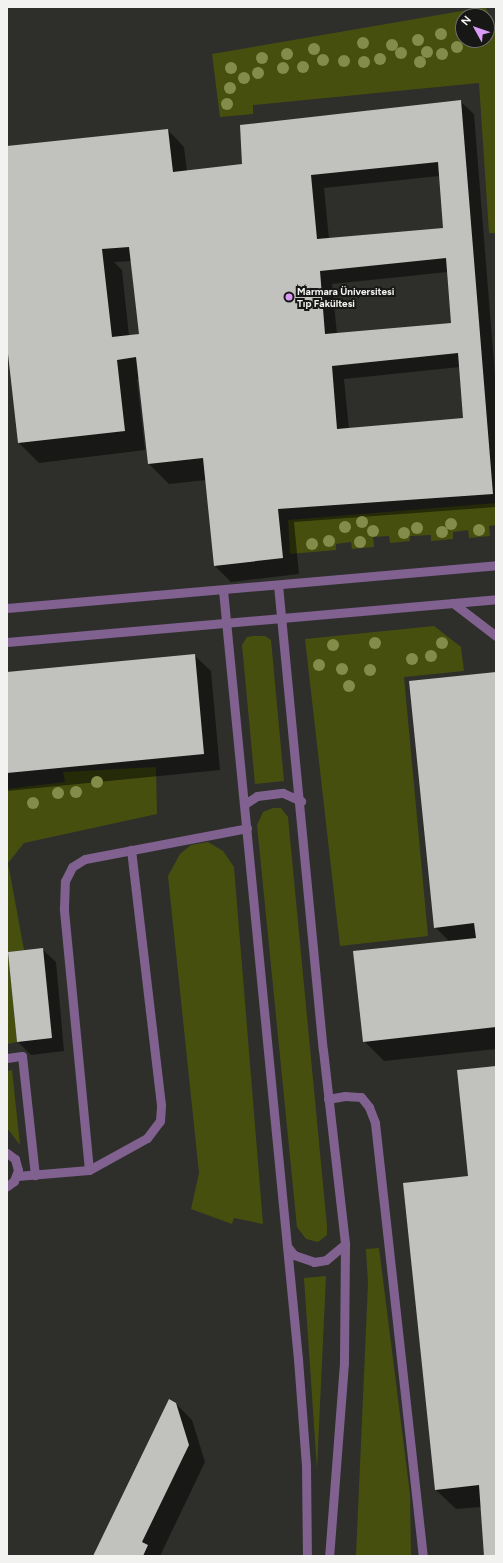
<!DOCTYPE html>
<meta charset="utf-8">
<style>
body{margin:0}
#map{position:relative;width:503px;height:1563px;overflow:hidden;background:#2e2f2b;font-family:Figtree,sans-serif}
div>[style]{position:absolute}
.green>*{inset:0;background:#474f0f}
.shadow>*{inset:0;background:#0007}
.building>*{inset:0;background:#c1c2bd}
.lane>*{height:9px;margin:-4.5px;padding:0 4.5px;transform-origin:4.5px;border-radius:4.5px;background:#806190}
.trees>*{width:12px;height:12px;margin:-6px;border-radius:50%;background:#838c49}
.dots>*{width:11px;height:11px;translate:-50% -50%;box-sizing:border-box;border:2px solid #171715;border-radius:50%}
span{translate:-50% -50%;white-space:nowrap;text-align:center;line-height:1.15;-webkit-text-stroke:4px #171715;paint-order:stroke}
.poi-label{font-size:10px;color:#f2f3f0;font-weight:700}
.left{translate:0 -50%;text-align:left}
.frame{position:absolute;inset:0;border:8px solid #f2f3f0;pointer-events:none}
.north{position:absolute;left:455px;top:8px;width:40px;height:40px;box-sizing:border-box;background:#171715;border:1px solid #6f6f6d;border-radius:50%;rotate:310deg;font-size:11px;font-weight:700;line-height:16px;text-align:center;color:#f2f3f0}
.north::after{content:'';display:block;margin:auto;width:14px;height:18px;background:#d99af8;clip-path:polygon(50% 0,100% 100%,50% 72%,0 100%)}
</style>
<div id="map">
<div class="green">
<i style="clip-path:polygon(evenodd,485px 7px,496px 26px,496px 233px,489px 233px,479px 83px,253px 105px,253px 114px,220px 117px,212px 54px,485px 7px,463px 16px,487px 16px,487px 40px,463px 40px,463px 16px)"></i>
<i style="clip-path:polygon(496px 503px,496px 525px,489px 526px,490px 536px,469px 538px,468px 530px,453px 532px,453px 539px,431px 541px,431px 535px,410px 536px,410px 541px,390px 543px,389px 536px,373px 537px,374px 547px,352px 549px,351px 542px,336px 544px,336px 550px,290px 554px,288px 520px)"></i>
<i style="clip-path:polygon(434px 626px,461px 647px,464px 671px,404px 677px,428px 936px,340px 946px,305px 639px)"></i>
<i style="clip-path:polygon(253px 636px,265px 636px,271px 640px,284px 781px,255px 784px,242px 645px,247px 637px)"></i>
<i style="clip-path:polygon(156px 767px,157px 814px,24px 843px,8px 863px,24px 950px,8px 952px,17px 1042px,7px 1044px,7px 789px,65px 782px,63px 772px)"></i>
<i style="clip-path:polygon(273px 808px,281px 808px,288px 817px,327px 1226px,327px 1235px,318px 1242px,306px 1239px,297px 1227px,257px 825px,263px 812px)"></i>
<i style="clip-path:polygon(208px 842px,223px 851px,234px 867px,263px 1224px,234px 1218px,232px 1224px,191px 1209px,199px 1173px,168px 876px,180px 854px,191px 845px)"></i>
<i style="clip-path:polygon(12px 1070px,20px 1145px,7px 1128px,7px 1071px)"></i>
<i style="clip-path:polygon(379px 1248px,410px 1494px,411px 1556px,356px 1556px,368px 1284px,366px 1249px)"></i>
<i style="clip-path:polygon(326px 1276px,317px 1469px,304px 1278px)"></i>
</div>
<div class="shadow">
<i style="clip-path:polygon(evenodd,460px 101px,474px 114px,496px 388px,496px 507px,294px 522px,299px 574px,231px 582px,215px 566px,206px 480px,169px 484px,149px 464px,140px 379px,137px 379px,145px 450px,39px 463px,19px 443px,7px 337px,7px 147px,168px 130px,184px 147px,187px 171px,242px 165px,460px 101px,440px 176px,444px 229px,329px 239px,324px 188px,440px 176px,460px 101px,132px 261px,140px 334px,129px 336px,122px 270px,114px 262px,132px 261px,460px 101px,448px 272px,452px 324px,337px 334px,332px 284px,448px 272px,460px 101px,460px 367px,464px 419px,349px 429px,344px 379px,460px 367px)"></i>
<i style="clip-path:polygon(194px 655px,211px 671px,220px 770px,7px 791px,7px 673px)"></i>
<i style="clip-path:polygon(496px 673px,496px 1049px,384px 1061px,364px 1041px,450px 942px,435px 927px)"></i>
<i style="clip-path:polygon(42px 949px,56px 962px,64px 1051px,31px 1055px,18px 1042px)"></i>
<i style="clip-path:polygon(496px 1067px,496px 1556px,485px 1556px,481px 1507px,456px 1509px,436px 1490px,469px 1177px)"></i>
<i style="clip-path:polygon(176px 1404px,192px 1420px,205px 1462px,160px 1556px,94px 1556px)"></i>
</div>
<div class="building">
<i style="clip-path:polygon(evenodd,461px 100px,493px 494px,278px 509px,283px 558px,214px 566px,203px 458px,148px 464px,136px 357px,117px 360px,125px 431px,18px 443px,7px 345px,7px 146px,168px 129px,173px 172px,242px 164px,240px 125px,461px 100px,438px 162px,443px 228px,317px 239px,311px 175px,438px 162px,461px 100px,129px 247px,139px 334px,112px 337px,102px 249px,129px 247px,461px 100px,446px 258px,451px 323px,325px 334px,320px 271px,446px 258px,461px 100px,458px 353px,463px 418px,337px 429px,332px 366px,458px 353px)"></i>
<i style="clip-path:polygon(195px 654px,204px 754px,7px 773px,7px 672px)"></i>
<i style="clip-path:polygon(496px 672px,496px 1027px,363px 1042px,353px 951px,476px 938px,474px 923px,434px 928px,409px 681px)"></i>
<i style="clip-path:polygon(43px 948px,52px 1038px,17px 1042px,8px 952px)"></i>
<i style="clip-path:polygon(496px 1066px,496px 1556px,484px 1556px,479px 1485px,435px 1490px,403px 1183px,468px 1176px,457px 1070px)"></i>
<i style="clip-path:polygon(169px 1399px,176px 1403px,189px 1445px,142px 1542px,148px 1545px,143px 1556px,93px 1556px)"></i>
</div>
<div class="lane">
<i style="left:278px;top:585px;width:467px;rotate:84.5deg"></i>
<i style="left:323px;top:1050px;width:195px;rotate:83.5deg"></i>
<i style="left:345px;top:1244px;width:119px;rotate:90.5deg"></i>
<i style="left:344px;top:1363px;width:194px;rotate:94.4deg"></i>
<i style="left:223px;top:590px;width:773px;rotate:84.43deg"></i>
<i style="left:298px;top:1359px;width:106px;rotate:85.7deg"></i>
<i style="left:306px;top:1465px;width:91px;rotate:89.4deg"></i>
<i style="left:453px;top:603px;width:54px;rotate:37.5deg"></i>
<i style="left:7px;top:608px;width:491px;rotate:-5deg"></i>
<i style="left:7px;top:642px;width:491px;rotate:-5deg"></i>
<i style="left:245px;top:804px;width:14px;rotate:-34deg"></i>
<i style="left:257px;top:796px;width:26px;rotate:-7deg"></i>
<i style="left:283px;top:793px;width:20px;rotate:24deg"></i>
<i style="left:7px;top:1058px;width:15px;rotate:-8deg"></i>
<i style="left:22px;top:1056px;width:120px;rotate:83.8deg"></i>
<i style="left:328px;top:1099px;width:17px;rotate:-10deg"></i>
<i style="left:345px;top:1096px;width:16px;rotate:4deg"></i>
<i style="left:361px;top:1097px;width:13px;rotate:51deg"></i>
<i style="left:369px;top:1107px;width:17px;rotate:69deg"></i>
<i style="left:375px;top:1123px;width:436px;rotate:83.7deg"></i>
<i style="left:7px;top:1153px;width:10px;rotate:37deg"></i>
<i style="left:15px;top:1159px;width:11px;rotate:75deg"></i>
<i style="left:18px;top:1170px;width:12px;rotate:110deg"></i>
<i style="left:14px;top:1181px;width:9px;rotate:144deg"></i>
<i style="left:89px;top:1170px;width:263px;rotate:-95.5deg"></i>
<i style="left:64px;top:908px;width:27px;rotate:-88deg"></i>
<i style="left:65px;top:881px;width:16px;rotate:-63deg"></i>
<i style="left:72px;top:867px;width:15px;rotate:-32deg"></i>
<i style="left:85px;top:859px;width:165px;rotate:-10.8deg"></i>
<i style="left:17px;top:1176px;width:72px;rotate:-4.8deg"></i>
<i style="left:89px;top:1170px;width:66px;rotate:-28.9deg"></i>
<i style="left:147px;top:1138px;width:21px;rotate:-53deg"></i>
<i style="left:160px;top:1121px;width:16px;rotate:-86deg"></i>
<i style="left:161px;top:1105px;width:257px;rotate:-96.7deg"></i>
<i style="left:287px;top:1246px;width:11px;rotate:52deg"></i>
<i style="left:294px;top:1255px;width:21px;rotate:19deg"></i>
<i style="left:314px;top:1262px;width:12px;rotate:-9deg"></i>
<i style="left:326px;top:1260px;width:25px;rotate:-40deg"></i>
</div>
<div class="trees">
<i style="left:441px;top:34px"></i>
<i style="left:418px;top:40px"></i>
<i style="left:363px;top:43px"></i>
<i style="left:392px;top:45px"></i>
<i style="left:457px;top:47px"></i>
<i style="left:314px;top:49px"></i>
<i style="left:427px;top:52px"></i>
<i style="left:401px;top:53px"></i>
<i style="left:287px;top:54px"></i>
<i style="left:442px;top:54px"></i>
<i style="left:262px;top:58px"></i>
<i style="left:380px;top:59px"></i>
<i style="left:323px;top:60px"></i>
<i style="left:344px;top:61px"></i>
<i style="left:364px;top:62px"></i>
<i style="left:420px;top:62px"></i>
<i style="left:303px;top:67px"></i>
<i style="left:231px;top:68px"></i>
<i style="left:283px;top:68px"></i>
<i style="left:258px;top:73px"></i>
<i style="left:244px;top:78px"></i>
<i style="left:230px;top:88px"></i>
<i style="left:227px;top:104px"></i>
<i style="left:362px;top:522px"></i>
<i style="left:451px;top:524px"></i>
<i style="left:345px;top:527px"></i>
<i style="left:417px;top:528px"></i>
<i style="left:479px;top:530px"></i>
<i style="left:373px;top:531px"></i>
<i style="left:442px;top:532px"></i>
<i style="left:404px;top:533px"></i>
<i style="left:329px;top:541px"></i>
<i style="left:360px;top:542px"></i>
<i style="left:312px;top:544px"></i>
<i style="left:375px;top:643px"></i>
<i style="left:442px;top:643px"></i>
<i style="left:333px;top:645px"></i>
<i style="left:431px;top:656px"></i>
<i style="left:412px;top:659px"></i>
<i style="left:319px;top:665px"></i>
<i style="left:342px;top:669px"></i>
<i style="left:370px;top:670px"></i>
<i style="left:349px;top:686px"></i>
<i style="left:97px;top:782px"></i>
<i style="left:76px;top:792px"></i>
<i style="left:58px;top:793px"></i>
<i style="left:33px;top:803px"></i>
</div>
<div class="dots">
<i style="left:289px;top:297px;background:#d99af8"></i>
</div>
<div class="poi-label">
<span class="left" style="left:297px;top:297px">Marmara Üniversitesi<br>Tıp Fakültesi</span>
</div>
<div class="frame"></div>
<div class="north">N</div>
</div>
